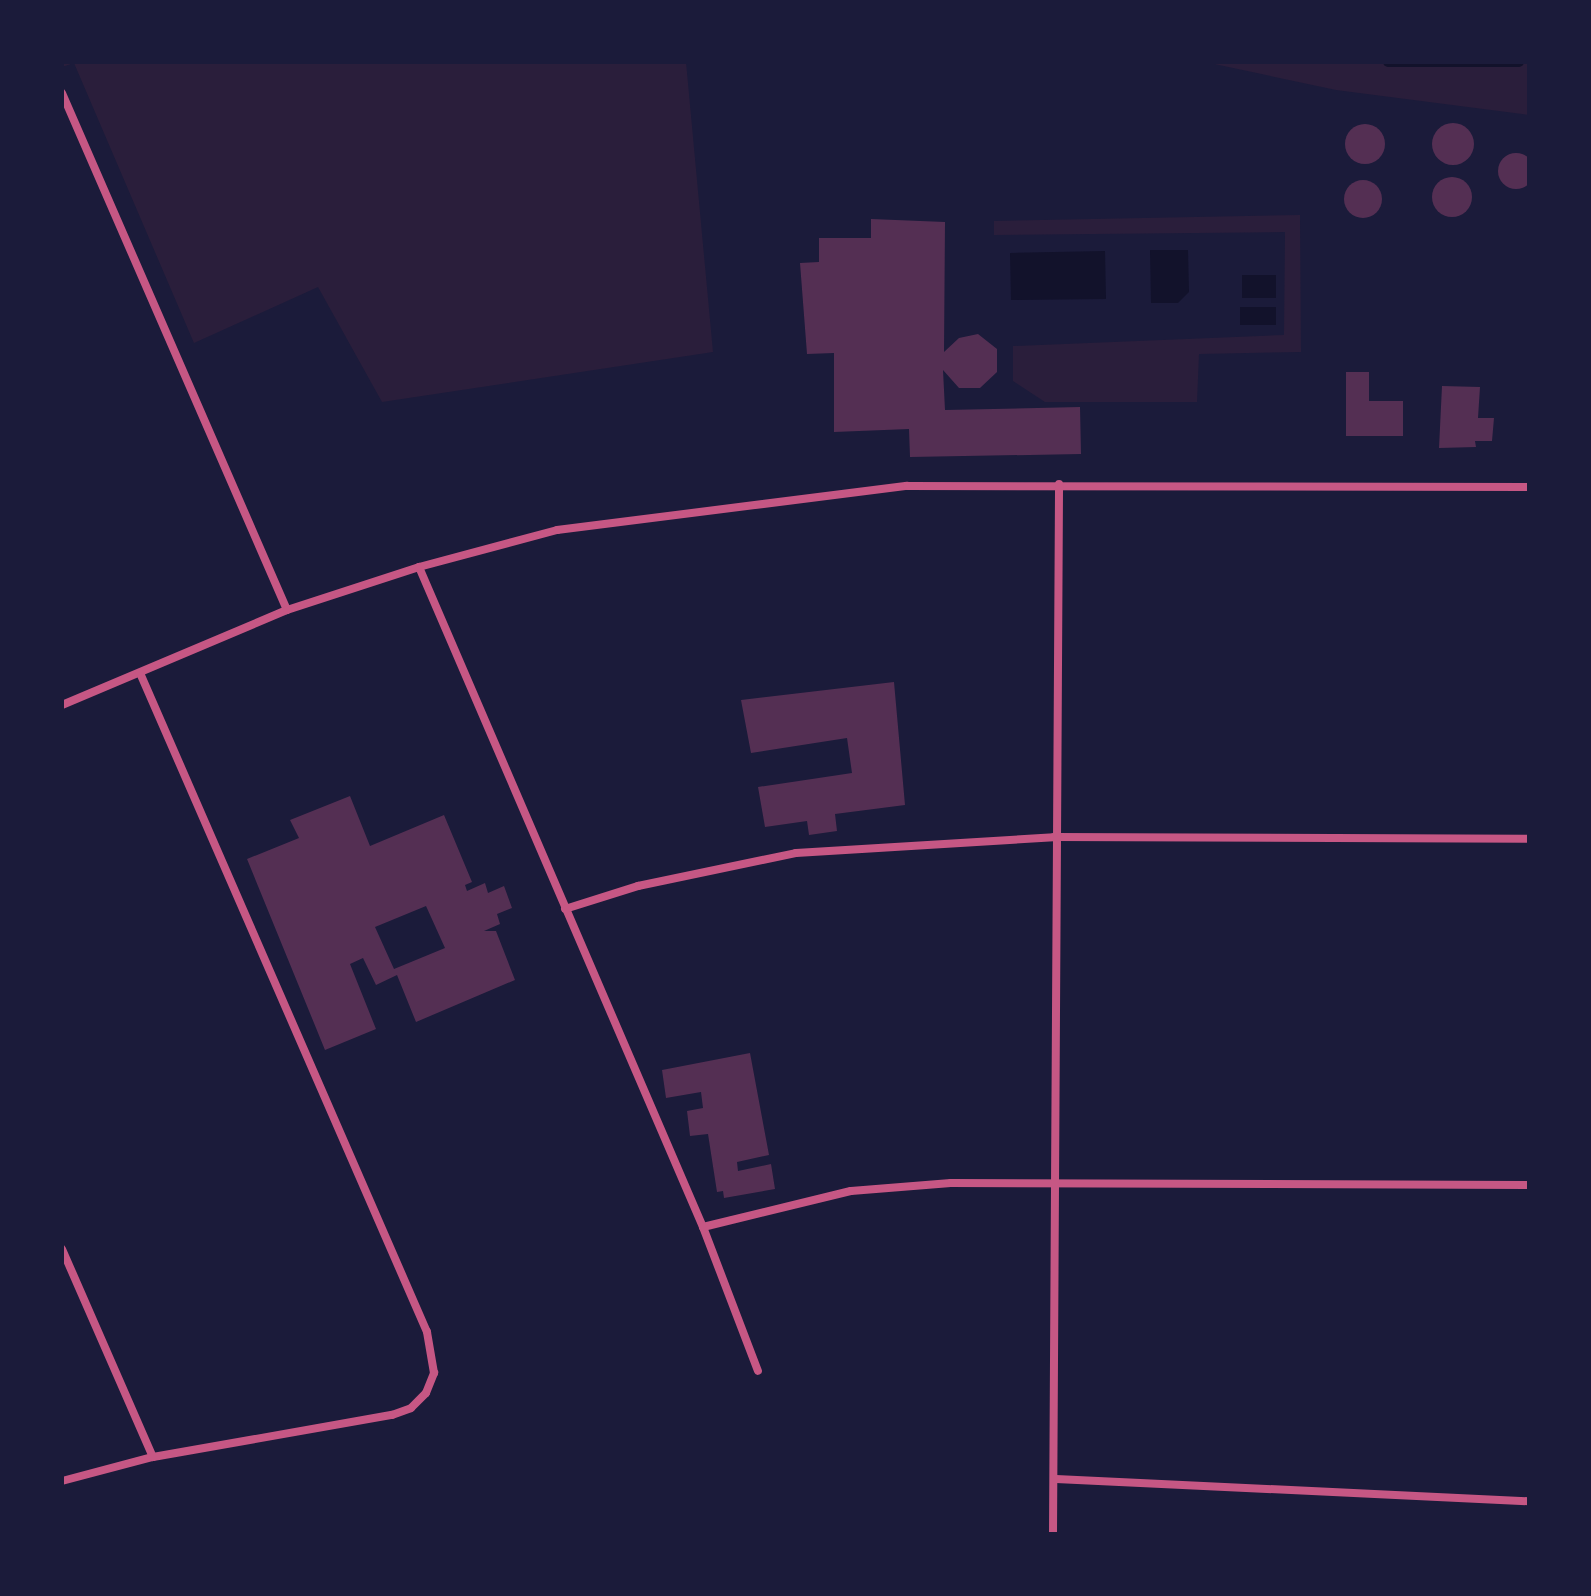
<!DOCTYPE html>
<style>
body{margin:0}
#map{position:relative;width:1591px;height:1596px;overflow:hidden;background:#1b1b3a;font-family:Lato,sans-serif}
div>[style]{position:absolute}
.green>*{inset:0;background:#2a1e3b}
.water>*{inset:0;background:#12122b}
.stream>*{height:10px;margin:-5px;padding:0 5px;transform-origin:5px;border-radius:5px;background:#12122b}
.building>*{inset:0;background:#542f53}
.round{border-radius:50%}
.minor>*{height:8px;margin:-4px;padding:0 4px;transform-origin:4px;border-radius:4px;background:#c65784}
span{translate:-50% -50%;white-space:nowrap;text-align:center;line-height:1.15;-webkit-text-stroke:6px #1b1b3a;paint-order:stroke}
.frame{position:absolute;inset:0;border:64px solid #1b1b3a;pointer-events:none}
</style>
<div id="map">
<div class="green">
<i style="clip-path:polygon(62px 62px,686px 62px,713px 352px,382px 402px,318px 287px,194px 343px,74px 63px,62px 67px)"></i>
<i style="clip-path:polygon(1205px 62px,1529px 62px,1529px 115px,1336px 90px)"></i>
<i style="clip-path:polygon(1300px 215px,1301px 352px,1199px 354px,1197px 402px,1045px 402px,1013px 381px,1013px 346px,1284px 335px,1285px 232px,994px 235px,994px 221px)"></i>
</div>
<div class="water">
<i style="clip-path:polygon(1150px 250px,1188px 250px,1189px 292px,1178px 303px,1151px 303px)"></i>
<i style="clip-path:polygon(1105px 251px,1106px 299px,1011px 300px,1010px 253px)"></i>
<i style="clip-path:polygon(1242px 275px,1276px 275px,1276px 298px,1242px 298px)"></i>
<i style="clip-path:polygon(1240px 307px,1276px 307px,1276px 325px,1240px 325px)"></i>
</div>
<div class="stream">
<i style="left:1388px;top:62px;width:131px"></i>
</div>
<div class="building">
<i class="round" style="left:1432px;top:123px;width:42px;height:42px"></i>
<i class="round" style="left:1345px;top:124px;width:40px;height:40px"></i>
<i class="round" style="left:1498px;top:153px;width:36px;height:36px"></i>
<i class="round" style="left:1432px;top:177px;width:40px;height:40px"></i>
<i class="round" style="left:1344px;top:180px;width:38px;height:38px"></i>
<i style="clip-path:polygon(871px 219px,945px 222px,944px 352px,959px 338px,978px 334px,997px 349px,997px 372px,980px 388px,959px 388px,943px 370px,945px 410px,1080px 407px,1081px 454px,910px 457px,909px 429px,834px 432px,834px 353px,807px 354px,800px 263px,819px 262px,819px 238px,871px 238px)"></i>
<i style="clip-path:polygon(1346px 372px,1369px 372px,1369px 401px,1403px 401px,1403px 436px,1346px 436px)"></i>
<i style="clip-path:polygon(1442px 386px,1480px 387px,1478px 418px,1494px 418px,1492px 441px,1475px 441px,1476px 447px,1439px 448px)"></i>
<i style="clip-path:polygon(894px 682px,905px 805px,835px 814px,837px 831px,809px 835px,807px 821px,765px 827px,758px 787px,852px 773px,847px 738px,751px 753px,741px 700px)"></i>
<i style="clip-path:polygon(evenodd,350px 796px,370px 846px,444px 815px,472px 882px,465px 885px,467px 891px,485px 883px,488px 893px,504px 886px,512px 908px,497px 914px,500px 924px,484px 931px,496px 931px,515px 980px,416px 1022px,397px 975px,376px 985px,363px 958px,350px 964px,376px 1029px,325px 1050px,247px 859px,299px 838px,290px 820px,350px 796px,426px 906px,445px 948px,394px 969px,375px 927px,426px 906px)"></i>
<i style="clip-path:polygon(750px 1053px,769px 1155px,737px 1162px,738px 1171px,771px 1164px,775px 1189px,724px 1198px,723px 1191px,717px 1192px,708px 1134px,690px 1136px,687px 1111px,703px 1108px,701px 1092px,666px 1098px,662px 1070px)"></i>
</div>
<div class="minor">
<i style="left:62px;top:93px;width:564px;rotate:66.48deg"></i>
<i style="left:419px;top:567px;width:719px;rotate:66.72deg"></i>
<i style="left:703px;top:1227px;width:154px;rotate:69.1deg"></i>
<i style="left:62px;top:705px;width:244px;rotate:-22.9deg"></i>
<i style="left:287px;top:610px;width:139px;rotate:-18deg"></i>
<i style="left:419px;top:567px;width:143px;rotate:-15deg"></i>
<i style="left:557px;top:530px;width:353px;rotate:-7.2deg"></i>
<i style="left:907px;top:486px;width:622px;rotate:0.09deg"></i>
<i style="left:565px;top:909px;width:77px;rotate:-17.5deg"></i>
<i style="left:638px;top:886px;width:161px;rotate:-11.8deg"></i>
<i style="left:796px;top:853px;width:258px;rotate:-3.5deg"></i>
<i style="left:1054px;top:837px;width:475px;rotate:0.2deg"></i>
<i style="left:703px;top:1227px;width:152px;rotate:-13.7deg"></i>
<i style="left:851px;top:1191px;width:100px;rotate:-4.6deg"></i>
<i style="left:951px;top:1183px;width:578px;rotate:0.2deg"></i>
<i style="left:62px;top:1249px;width:227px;rotate:66.4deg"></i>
<i style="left:1056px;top:1479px;width:474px;rotate:2.7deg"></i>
<i style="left:62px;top:1481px;width:94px;rotate:-14.8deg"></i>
<i style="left:153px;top:1457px;width:243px;rotate:-10deg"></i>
<i style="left:392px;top:1415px;width:20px;rotate:-20deg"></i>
<i style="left:411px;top:1408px;width:21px;rotate:-45deg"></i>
<i style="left:426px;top:1393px;width:22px;rotate:-68deg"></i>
<i style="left:434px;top:1373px;width:42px;rotate:-99.7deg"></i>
<i style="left:427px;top:1332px;width:719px;rotate:-113.53deg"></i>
<i style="left:1053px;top:1534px;width:1050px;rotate:-89.67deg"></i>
</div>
<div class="frame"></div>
</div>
